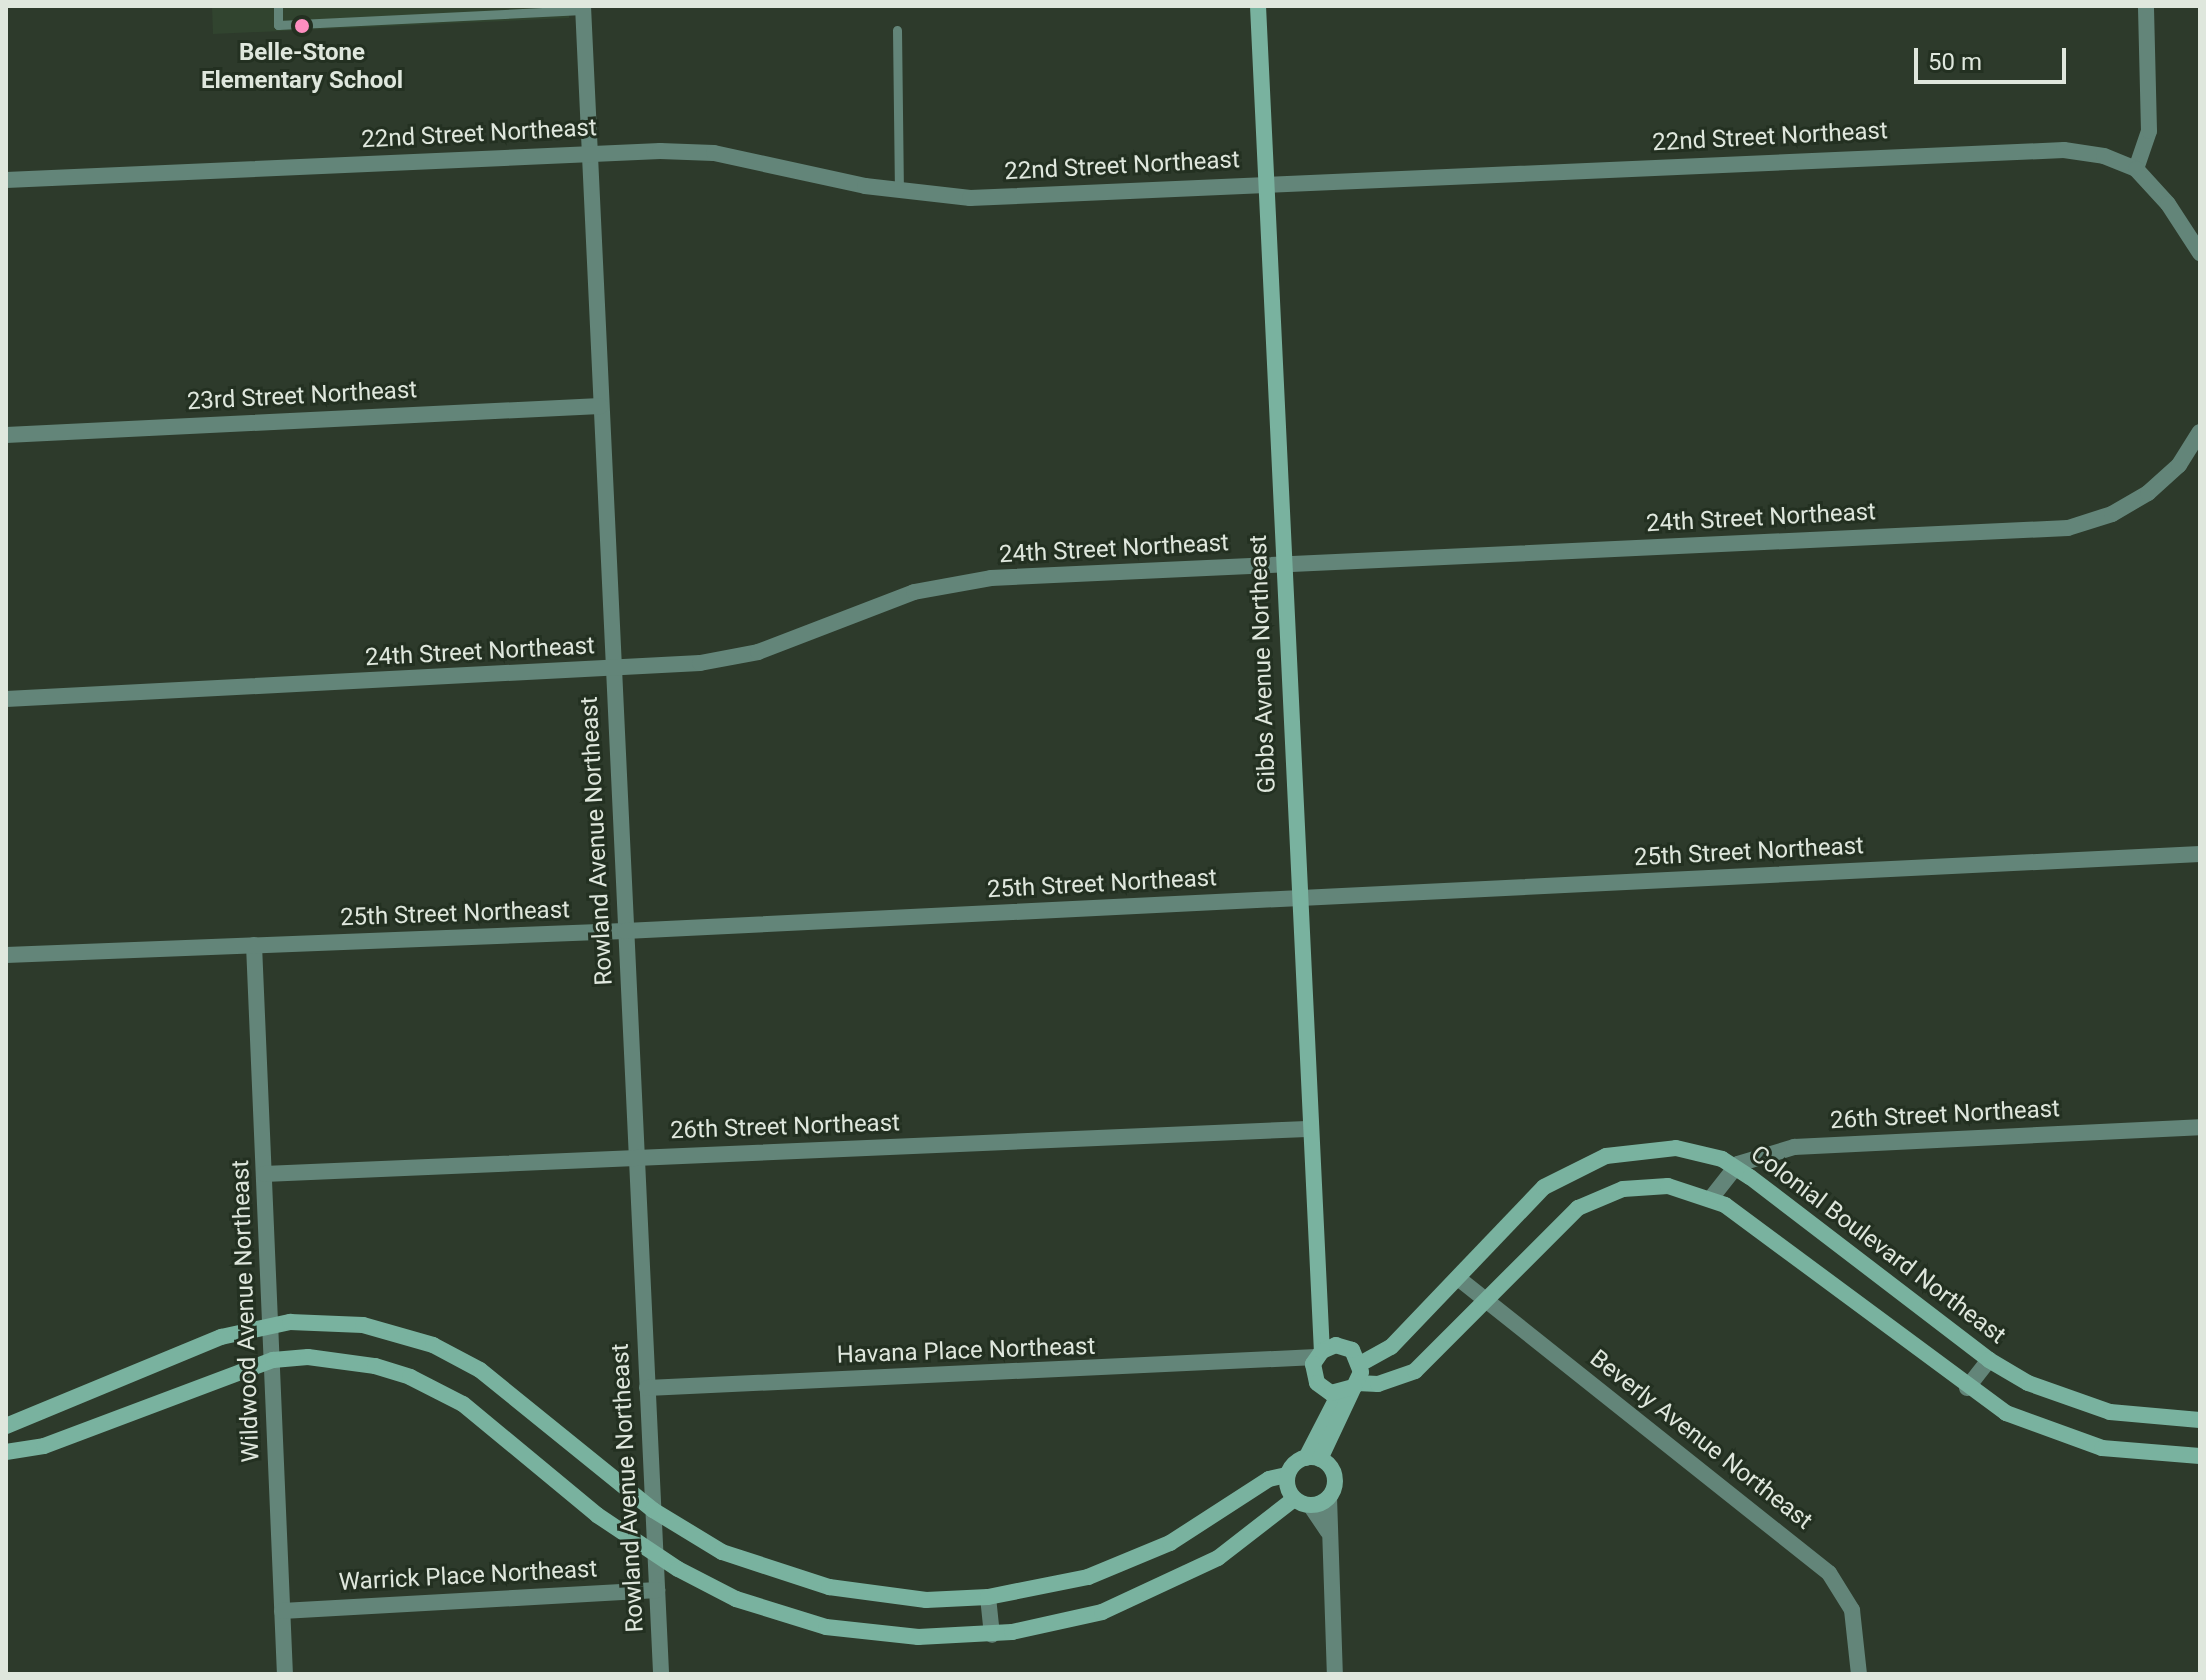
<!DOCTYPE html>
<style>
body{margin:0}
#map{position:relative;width:2206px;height:1680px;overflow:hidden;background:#2d3a2b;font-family:Roboto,sans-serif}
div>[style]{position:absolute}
.built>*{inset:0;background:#31442f}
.lane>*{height:9px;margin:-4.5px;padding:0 4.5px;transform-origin:4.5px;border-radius:4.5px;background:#638579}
.street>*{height:16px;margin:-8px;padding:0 8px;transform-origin:8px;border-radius:8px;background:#638579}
.secondary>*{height:16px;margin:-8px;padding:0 8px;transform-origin:8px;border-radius:8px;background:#79b29f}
.secondary>.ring{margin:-8px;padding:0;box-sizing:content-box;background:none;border:16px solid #79b29f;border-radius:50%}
.dots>*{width:22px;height:22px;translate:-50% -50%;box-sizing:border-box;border:4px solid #233021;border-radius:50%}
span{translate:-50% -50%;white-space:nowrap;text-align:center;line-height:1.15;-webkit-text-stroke:6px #233021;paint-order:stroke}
.poi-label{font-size:24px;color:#dfe7dd;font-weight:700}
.street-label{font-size:24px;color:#dfe7dd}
.frame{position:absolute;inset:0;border:8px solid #dfe7dd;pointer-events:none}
.scale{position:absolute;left:1914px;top:48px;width:152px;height:36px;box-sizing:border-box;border:4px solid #dfe7dd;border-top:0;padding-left:10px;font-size:24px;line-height:28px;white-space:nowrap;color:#dfe7dd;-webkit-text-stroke:6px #233021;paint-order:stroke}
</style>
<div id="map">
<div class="built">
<i style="clip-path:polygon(212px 6px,569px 6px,569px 18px,213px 34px)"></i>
</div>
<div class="lane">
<i style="left:278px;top:6px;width:19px;rotate:90deg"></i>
<i style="left:278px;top:25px;width:305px;rotate:-2.8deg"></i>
<i style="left:897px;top:30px;width:162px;rotate:89.3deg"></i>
</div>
<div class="street">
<i style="left:583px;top:6px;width:1670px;rotate:87.32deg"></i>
<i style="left:2136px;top:169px;width:40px;rotate:-71.1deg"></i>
<i style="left:2149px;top:131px;width:125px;rotate:-91.4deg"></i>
<i style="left:6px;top:180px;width:655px;rotate:-2.54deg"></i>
<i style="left:660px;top:151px;width:54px;rotate:2.1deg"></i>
<i style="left:714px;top:153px;width:155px;rotate:12.3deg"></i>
<i style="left:865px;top:186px;width:106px;rotate:6.5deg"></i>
<i style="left:970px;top:198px;width:1095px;rotate:-2.51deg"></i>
<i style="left:2064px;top:150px;width:40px;rotate:8.5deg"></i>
<i style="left:2104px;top:156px;width:35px;rotate:22deg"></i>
<i style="left:2136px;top:169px;width:47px;rotate:47.6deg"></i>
<i style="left:2168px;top:204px;width:59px;rotate:56.9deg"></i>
<i style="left:6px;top:435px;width:595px;rotate:-2.8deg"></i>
<i style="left:6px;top:699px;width:695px;rotate:-2.97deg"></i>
<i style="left:700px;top:663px;width:59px;rotate:-10.7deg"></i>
<i style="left:758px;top:652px;width:167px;rotate:-21deg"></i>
<i style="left:914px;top:592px;width:78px;rotate:-10.3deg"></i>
<i style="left:991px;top:578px;width:1078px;rotate:-2.66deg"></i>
<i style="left:2068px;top:528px;width:46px;rotate:-17.7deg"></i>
<i style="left:2112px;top:514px;width:42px;rotate:-30.3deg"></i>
<i style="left:2148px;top:493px;width:42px;rotate:-42.1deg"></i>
<i style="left:2179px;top:465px;width:39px;rotate:-58deg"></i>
<i style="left:254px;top:945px;width:730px;rotate:87.57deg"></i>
<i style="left:6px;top:955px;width:619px;rotate:-2.22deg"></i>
<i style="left:625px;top:931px;width:1577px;rotate:-2.8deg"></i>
<i style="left:264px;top:1174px;width:1044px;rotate:-2.47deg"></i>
<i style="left:1712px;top:1197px;width:42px;rotate:-51.8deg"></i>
<i style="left:1738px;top:1164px;width:59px;rotate:-16.9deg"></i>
<i style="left:1794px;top:1147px;width:406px;rotate:-2.8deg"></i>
<i style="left:1458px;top:1278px;width:474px;rotate:38.5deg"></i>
<i style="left:1829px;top:1573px;width:44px;rotate:58.1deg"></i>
<i style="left:1852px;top:1610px;width:64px;rotate:83.8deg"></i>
<i style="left:647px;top:1388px;width:670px;rotate:-2.65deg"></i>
<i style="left:1967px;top:1388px;width:36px;rotate:-52deg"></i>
<i style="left:1329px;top:1497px;width:177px;rotate:88.1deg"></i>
<i style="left:1310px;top:1505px;width:32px;rotate:56deg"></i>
<i style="left:988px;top:1597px;width:38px;rotate:84deg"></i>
<i style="left:282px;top:1611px;width:376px;rotate:-3.2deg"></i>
</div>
<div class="secondary">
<i style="left:1258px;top:6px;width:1347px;rotate:87.28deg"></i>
<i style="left:1360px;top:1364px;width:35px;rotate:-29deg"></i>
<i style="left:1391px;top:1347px;width:221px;rotate:-46.3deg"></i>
<i style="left:1544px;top:1187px;width:69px;rotate:-26.6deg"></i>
<i style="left:1606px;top:1156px;width:70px;rotate:-6.5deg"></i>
<i style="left:1676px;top:1148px;width:47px;rotate:13.4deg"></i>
<i style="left:1722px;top:1159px;width:33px;rotate:33deg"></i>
<i style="left:1750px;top:1177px;width:301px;rotate:37.4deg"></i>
<i style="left:1989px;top:1360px;width:45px;rotate:30.5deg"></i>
<i style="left:2028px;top:1383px;width:87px;rotate:19.5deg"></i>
<i style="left:2110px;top:1412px;width:90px;rotate:5.1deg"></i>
<i style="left:1357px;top:1383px;width:21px;rotate:3deg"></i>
<i style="left:1378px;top:1384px;width:39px;rotate:-19deg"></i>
<i style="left:1415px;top:1371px;width:231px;rotate:-45deg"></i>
<i style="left:1578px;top:1208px;width:49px;rotate:-22.9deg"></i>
<i style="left:1623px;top:1189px;width:45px;rotate:-3.8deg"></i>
<i style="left:1668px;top:1186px;width:60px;rotate:18.4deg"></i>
<i style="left:1725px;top:1205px;width:350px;rotate:36.5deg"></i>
<i style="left:2006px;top:1413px;width:102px;rotate:20deg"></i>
<i style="left:2102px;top:1448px;width:98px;rotate:4.7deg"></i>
<i style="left:6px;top:1426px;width:233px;rotate:-22.5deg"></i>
<i style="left:221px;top:1337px;width:71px;rotate:-12.3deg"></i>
<i style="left:290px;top:1322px;width:73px;rotate:2.4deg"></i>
<i style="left:363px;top:1325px;width:73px;rotate:15.9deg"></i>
<i style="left:433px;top:1345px;width:53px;rotate:28deg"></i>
<i style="left:480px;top:1370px;width:223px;rotate:39deg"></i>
<i style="left:653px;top:1510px;width:81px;rotate:31.3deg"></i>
<i style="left:722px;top:1552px;width:113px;rotate:18.1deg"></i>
<i style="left:829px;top:1587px;width:98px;rotate:7.6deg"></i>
<i style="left:926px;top:1600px;width:62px;rotate:-2.8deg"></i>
<i style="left:988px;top:1597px;width:102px;rotate:-11.3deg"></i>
<i style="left:1088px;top:1577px;width:89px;rotate:-22.5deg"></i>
<i style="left:1170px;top:1543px;width:118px;rotate:-32.9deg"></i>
<i style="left:1269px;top:1479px;width:18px;rotate:-13deg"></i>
<i style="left:6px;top:1452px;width:38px;rotate:-9deg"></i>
<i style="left:44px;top:1446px;width:245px;rotate:-20.6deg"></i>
<i style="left:273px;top:1360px;width:35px;rotate:-5deg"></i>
<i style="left:308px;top:1357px;width:68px;rotate:7.7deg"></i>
<i style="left:375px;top:1366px;width:37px;rotate:17deg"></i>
<i style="left:410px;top:1377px;width:59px;rotate:27deg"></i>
<i style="left:463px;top:1404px;width:174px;rotate:39.6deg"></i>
<i style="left:597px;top:1515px;width:97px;rotate:33.7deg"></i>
<i style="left:678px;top:1569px;width:65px;rotate:27.3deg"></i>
<i style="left:736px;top:1599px;width:94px;rotate:17.3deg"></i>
<i style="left:826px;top:1627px;width:93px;rotate:6.2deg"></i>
<i style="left:918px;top:1637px;width:94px;rotate:-3deg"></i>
<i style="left:1012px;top:1632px;width:92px;rotate:-12.5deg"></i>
<i style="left:1102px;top:1612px;width:128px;rotate:-25deg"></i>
<i style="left:1218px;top:1558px;width:96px;rotate:-37.8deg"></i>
<i class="ring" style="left:1287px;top:1457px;width:32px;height:32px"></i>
<i style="left:1306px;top:1458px;width:72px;rotate:-62.7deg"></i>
<i style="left:1320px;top:1459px;width:96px;rotate:-64.8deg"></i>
<i style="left:1361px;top:1372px;width:24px;rotate:-112deg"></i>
<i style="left:1352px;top:1350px;width:17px;rotate:-163deg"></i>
<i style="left:1336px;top:1345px;width:15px;rotate:157deg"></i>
<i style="left:1322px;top:1351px;width:16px;rotate:125deg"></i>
<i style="left:1313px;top:1364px;width:19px;rotate:78deg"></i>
<i style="left:1317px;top:1383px;width:17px;rotate:36deg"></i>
<i style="left:1331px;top:1393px;width:24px;rotate:-15deg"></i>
</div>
<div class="dots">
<i style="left:302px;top:26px;background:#fd8ec0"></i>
</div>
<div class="poi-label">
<span style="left:302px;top:67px">Belle-Stone<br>Elementary School</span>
</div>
<div class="street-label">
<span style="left:479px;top:134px;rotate:-3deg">22nd Street Northeast</span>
<span style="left:1770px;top:137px;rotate:-3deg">22nd Street Northeast</span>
<span style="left:1122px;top:166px;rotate:-3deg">22nd Street Northeast</span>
<span style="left:302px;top:396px;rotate:-3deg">23rd Street Northeast</span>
<span style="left:1761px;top:518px;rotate:-3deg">24th Street Northeast</span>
<span style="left:1114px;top:549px;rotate:-3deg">24th Street Northeast</span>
<span style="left:480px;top:652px;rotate:-3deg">24th Street Northeast</span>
<span style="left:1263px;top:664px;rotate:-92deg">Gibbs Avenue Northeast</span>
<span style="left:597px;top:841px;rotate:-93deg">Rowland Avenue Northeast</span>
<span style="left:1749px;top:852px;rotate:-3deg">25th Street Northeast</span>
<span style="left:1102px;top:884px;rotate:-3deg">25th Street Northeast</span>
<span style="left:455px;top:914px;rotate:-2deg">25th Street Northeast</span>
<span style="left:1945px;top:1115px;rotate:-3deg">26th Street Northeast</span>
<span style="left:785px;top:1127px;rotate:-2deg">26th Street Northeast</span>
<span style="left:1878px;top:1245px;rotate:37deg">Colonial Boulevard Northeast</span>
<span style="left:246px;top:1311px;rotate:-92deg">Wildwood Avenue Northeast</span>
<span style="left:966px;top:1351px;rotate:-2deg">Havana Place Northeast</span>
<span style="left:1701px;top:1440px;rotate:38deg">Beverly Avenue Northeast</span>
<span style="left:628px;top:1488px;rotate:-93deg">Rowland Avenue Northeast</span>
<span style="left:468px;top:1576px;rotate:-3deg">Warrick Place Northeast</span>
</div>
<div class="frame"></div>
<div class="scale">50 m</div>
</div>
